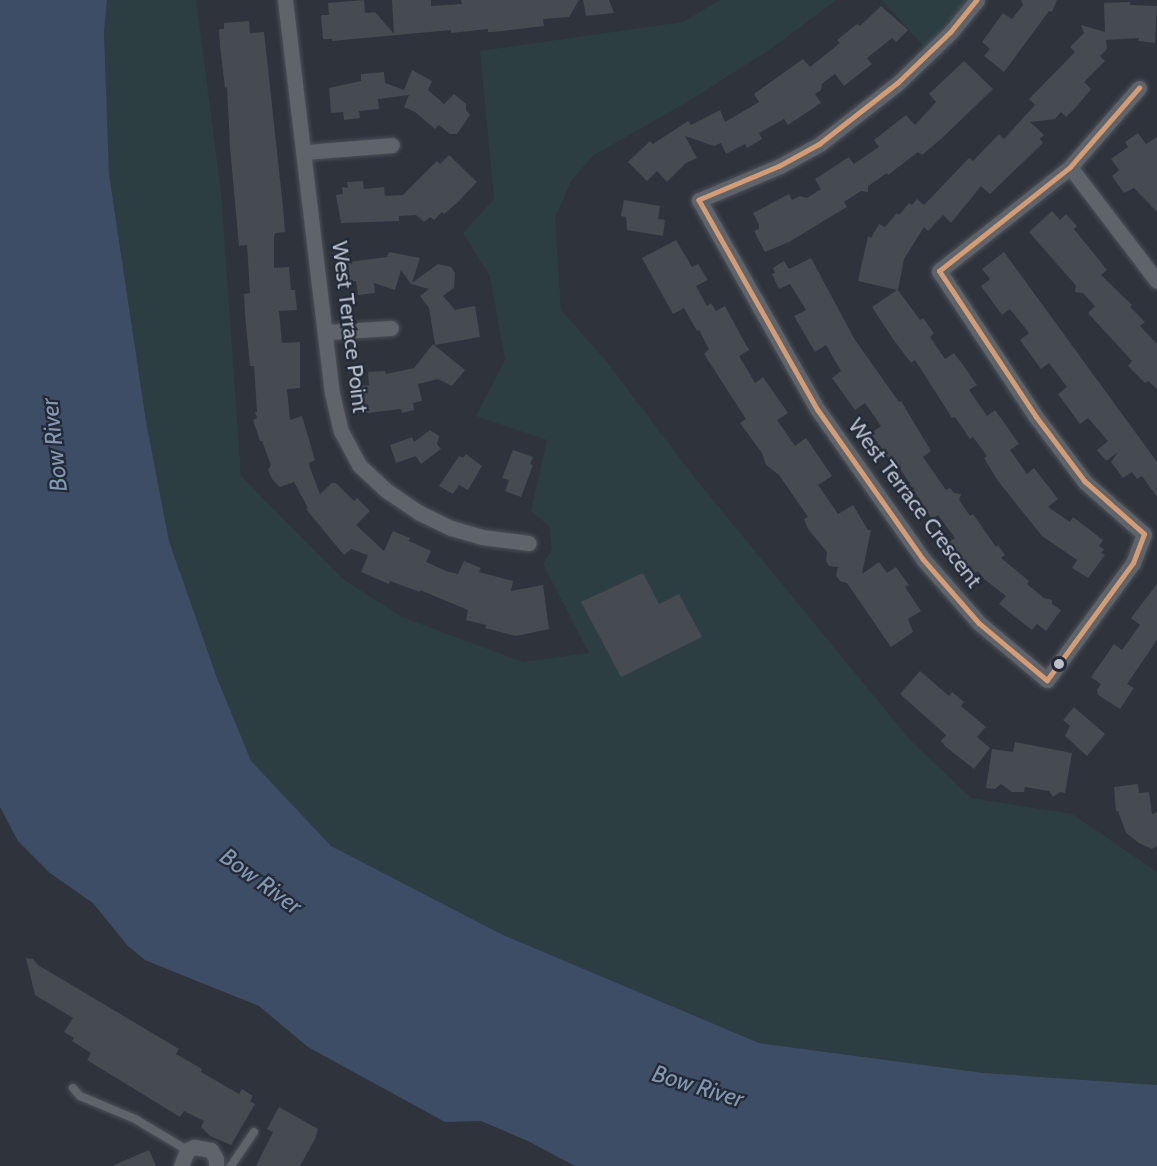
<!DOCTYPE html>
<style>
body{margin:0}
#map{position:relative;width:1157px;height:1166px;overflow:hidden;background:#2f343c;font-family:Cabin,sans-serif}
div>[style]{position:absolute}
.green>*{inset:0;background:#2c3e42}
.water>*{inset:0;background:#3e4d66}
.building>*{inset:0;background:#464a51}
.roads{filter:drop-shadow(0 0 2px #4d5057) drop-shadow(0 0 2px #4d5057)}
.service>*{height:8px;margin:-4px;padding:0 4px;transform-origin:4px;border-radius:4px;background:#5f636a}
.minor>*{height:15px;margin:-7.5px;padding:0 7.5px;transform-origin:7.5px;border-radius:7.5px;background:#5f636a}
.bus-1>*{height:4.5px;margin:-2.25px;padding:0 2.25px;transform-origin:2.25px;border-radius:2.25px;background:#d39c74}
.dots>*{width:16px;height:16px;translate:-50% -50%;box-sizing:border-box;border:3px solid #222a37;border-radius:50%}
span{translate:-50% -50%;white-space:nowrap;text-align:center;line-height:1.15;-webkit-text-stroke:4.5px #222a37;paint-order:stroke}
.street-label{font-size:22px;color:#bac1cc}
.water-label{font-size:24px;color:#8496b1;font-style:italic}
</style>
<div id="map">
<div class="green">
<i style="clip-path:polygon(107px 0,196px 0,221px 192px,241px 476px,343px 579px,402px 617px,523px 662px,589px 653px,543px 564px,552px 549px,549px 526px,531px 511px,547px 440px,476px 416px,505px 360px,490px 276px,463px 233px,494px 199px,480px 51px,683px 22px,720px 0,836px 0,775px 46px,684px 104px,594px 155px,572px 179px,555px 218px,561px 310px,607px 362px,694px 477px,910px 740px,971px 798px,1072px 814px,1157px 872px,1157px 1085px,984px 1073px,759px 1043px,503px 935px,331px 846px,251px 762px,217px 678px,169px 541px,146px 421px,109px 174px,104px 32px)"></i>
<i style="clip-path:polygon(882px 0,977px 0,929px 52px)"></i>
</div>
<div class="water">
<i style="clip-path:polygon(0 0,107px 0,104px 32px,109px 174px,146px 421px,169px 541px,217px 678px,251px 761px,331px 846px,503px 935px,759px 1043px,984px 1073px,1157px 1085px,1157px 1166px,575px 1166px,528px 1141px,481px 1121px,445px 1122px,308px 1047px,259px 1006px,145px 960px,128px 946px,93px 903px,50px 873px,18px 841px,0 807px)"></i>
</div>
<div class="building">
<i style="clip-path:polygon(364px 0,365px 13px,375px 12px,394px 34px,392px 0,431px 0,431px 6px,462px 4px,461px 0,579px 0,569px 17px,543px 19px,544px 26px,493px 32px,488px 32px,488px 29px,451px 33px,451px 30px,332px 41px,332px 39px,323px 39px,321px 15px,329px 15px,328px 3px)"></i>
<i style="clip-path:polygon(583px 0,609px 0,614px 13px,586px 16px)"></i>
<i style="clip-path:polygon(1021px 0,1057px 0,1052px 12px,1049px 11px,1004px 72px,984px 56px,990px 49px,982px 42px,1003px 13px,1012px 19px,1023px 5px)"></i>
<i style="clip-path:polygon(1130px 2px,1130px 5px,1157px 6px,1155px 43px,1138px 41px,1139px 38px,1106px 40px,1107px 49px,1100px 56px,1105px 61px,1084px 82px,1091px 89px,1077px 106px,1066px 117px,1061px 112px,1055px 119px,1030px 122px,1044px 135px,1040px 139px,1043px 143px,990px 194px,981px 186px,951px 223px,943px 215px,928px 231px,924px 227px,904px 259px,898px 290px,920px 320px,923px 318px,934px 333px,930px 337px,945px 359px,954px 353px,963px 365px,977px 385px,969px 390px,987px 416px,995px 410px,1010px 431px,1019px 444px,1010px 450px,1027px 474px,1034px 468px,1058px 499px,1048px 507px,1070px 522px,1073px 517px,1103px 540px,1099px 546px,1104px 549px,1101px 553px,1105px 555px,1088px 578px,1072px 568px,1077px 560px,1042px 536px,998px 481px,984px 458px,987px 456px,973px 437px,970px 439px,955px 417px,952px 418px,915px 360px,911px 363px,893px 339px,872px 307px,897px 290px,858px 281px,868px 236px,871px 238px,879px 224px,885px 227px,897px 213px,899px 215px,909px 203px,912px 205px,917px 199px,924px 205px,969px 158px,973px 161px,999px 134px,1004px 139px,1035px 105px,1029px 99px,1075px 52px,1070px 47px,1084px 33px,1081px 25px,1105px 32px,1104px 3px)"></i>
<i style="clip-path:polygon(881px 6px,908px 30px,896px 42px,892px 38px,867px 58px,872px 64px,844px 86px,835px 74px,822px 84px,821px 90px,815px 94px,821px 103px,788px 125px,784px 119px,759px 133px,762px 139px,747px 148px,745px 144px,726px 154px,721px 143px,714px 146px,685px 136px,697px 158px,686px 163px,667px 182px,657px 171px,647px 181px,628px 162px,650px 141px,653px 144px,688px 121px,691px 125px,720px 110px,725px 122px,759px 102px,754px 94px,803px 59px,810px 67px,840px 43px,837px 40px,857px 24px,860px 26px)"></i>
<i style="clip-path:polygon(249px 21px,250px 33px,264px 32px,283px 207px,285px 232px,275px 233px,274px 237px,274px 268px,289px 267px,291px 290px,295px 290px,297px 310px,279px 311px,282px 343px,300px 342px,300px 388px,287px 389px,290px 420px,302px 416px,315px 460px,309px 463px,310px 468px,320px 494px,332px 483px,336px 483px,354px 501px,357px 498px,370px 511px,356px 525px,384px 551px,393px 531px,410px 538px,409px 541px,431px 551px,426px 562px,446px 571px,458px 574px,464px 561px,481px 568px,479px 572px,513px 581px,511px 591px,543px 585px,549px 629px,516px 636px,485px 628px,486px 625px,466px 620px,468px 610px,420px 590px,420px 592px,390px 581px,389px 584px,361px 572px,368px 555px,351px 549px,344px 555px,306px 509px,308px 508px,294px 482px,280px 487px,272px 479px,268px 470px,271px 465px,262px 441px,260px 441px,253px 420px,257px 418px,255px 412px,257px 412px,254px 366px,250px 366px,245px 315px,244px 294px,250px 293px,247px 245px,239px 246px,230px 147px,227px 87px,225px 88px,220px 46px,219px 29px,224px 29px,224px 23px)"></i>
<i style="clip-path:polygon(964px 61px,993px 89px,941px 139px,922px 155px,918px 152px,888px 175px,887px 173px,868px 186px,868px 192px,861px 191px,844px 202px,847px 207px,845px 208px,789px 242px,765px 252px,754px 231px,759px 229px,759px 225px,753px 213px,789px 194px,792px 200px,800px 196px,807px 198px,821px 189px,815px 179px,849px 157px,854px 164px,879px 147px,874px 140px,906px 115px,915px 125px,936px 102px,929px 94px)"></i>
<i style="clip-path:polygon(412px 70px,432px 81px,428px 90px,444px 104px,454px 94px,466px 104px,466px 110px,470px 115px,457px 134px,450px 134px,439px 125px,435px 129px,415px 112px,404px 107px,409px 95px,378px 99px,379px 109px,359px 111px,360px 118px,344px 120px,343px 112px,331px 113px,329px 88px,361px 81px,361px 74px,384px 72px,385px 83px,404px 90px)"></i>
<i style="clip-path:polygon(1138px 133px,1146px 144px,1157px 137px,1157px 212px,1134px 188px,1124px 193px,1112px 176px,1119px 170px,1111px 159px,1128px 147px,1125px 142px)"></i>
<i style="clip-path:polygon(449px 155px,477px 182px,457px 203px,444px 214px,442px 212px,434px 220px,430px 217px,424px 222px,416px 215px,399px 216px,399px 221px,341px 223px,336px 195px,343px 194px,342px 187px,348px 188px,347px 182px,363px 181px,364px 189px,384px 187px,385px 196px,403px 195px,437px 161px,440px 164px)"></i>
<i style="clip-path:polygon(624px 200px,660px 206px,658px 219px,665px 220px,663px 236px,627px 230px,626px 217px,621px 216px)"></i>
<i style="clip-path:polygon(1052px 211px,1060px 220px,1066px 214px,1077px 226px,1074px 229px,1107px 270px,1101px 275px,1132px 305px,1130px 307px,1145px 322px,1140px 326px,1157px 344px,1157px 389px,1148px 381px,1145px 383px,1128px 366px,1132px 361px,1088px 313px,1095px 306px,1083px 293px,1075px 292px,1076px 286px,1072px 281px,1029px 232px)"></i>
<i style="clip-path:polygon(676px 240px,692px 267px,698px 264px,708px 280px,696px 286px,707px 306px,711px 303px,716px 311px,725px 306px,739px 332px,749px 350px,739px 356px,755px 383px,763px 377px,788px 413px,777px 420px,795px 446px,806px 438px,832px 476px,818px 485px,838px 514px,853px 505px,868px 530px,871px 530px,862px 574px,879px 562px,887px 573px,896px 567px,909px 585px,905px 587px,921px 611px,908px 619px,913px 632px,891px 647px,847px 583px,840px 581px,836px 576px,838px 567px,829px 566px,826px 561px,827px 552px,808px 529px,804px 519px,808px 517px,779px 475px,766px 465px,762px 453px,740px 423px,746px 419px,704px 354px,709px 349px,699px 330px,697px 331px,684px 308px,673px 314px,642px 258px)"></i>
<i style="clip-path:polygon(389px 252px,420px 258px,412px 283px,438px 264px,451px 267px,455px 273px,454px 288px,443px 296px,455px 310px,475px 306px,480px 337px,435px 345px,429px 308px,420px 296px,429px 289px,411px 284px,401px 270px,395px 290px,374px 283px,375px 293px,358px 295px,356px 281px,350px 282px,348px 262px,387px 257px)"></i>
<i style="clip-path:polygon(1004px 252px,1157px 462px,1157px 497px,1142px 476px,1137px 479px,1132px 472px,1123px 478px,1111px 462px,1118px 452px,1106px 461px,1097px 450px,1108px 441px,1088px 418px,1080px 424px,1058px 394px,1067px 387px,1049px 363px,1041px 369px,1020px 340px,1029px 333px,1010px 309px,1002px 315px,981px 286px,990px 279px,982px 269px)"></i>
<i style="clip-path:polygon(811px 258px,855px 340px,899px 402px,901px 401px,931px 451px,923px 457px,946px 490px,950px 488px,954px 493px,961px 494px,959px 500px,970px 516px,973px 514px,996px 547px,998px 545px,1005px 555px,1001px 558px,1029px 581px,1027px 584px,1044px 598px,1052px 600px,1052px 604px,1061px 610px,1046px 631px,1037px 624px,1032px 630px,999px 604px,1006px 596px,984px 579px,978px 571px,971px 576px,948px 543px,955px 538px,938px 515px,932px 519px,896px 462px,892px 464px,871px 433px,881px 426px,865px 403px,855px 410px,832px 378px,841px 371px,826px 345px,815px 352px,794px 316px,806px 310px,790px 284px,779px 289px,772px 274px,775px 273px,773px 268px,784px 261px,789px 269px)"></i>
<i style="clip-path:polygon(433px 344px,465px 370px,452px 386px,438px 379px,418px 384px,422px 401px,413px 403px,414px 410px,402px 413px,401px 409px,360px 414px,357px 386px,369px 385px,368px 372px,385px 371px,386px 374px,414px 368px)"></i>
<i style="clip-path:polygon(430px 430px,439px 436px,437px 444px,441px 449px,421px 464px,416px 456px,396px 463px,390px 445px,412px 437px,414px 442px)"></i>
<i style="clip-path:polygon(513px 450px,533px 457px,530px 464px,533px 465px,521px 497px,505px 491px,509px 480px,502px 478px)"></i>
<i style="clip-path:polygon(466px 454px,482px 466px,468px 490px,459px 485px,453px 494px,439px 486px,459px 456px,463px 458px)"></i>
<i style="clip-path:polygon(643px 573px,659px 604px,679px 594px,702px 637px,621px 677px,581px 602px)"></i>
<i style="clip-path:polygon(1157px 584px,1157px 640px,1127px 684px,1134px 688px,1120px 709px,1098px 695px,1097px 690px,1101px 684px,1091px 677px,1114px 644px,1122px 650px,1140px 625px,1131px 618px)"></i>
<i style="clip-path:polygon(920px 671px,949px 696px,952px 692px,964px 702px,961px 706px,986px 727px,977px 737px,990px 748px,974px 769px,946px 747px,941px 741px,946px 735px,900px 694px)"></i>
<i style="clip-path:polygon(1074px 707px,1105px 734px,1087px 756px,1065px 736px,1070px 726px,1063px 720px)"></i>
<i style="clip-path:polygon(1015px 742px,1072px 753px,1065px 793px,1060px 792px,1053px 797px,1049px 791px,1025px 787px,1024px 792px,1012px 792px,1001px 784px,995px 789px,986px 788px,992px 749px,1013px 752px)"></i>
<i style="clip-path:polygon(1138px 784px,1139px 793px,1149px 792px,1152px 814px,1157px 812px,1157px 846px,1152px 849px,1139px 843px,1126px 833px,1118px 811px,1116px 811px,1114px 787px)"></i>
<i style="clip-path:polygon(26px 958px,33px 959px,38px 965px,179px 1049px,176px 1054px,202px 1069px,201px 1072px,239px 1094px,242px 1089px,253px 1096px,250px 1101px,255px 1104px,231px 1145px,210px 1136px,201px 1127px,204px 1121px,184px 1111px,180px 1117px,87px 1060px,91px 1053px,72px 1041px,74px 1038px,64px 1032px,73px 1018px,35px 995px)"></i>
<i style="clip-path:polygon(279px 1107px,318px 1129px,315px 1139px,300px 1166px,256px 1166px,273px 1132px,267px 1129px)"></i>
<i style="clip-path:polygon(149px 1150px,156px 1166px,112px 1166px)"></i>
</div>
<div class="roads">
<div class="service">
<i style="left:73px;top:1088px;width:11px;rotate:49deg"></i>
<i style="left:80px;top:1096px;width:60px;rotate:22.7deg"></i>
<i style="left:135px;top:1119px;width:61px;rotate:30.8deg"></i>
<i style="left:231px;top:1166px;width:41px;rotate:-55.9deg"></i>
</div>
<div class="minor">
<i style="left:285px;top:0;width:396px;rotate:83.2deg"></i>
<i style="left:332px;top:393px;width:39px;rotate:77deg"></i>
<i style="left:341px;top:431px;width:38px;rotate:62deg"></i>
<i style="left:359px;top:465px;width:38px;rotate:43deg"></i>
<i style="left:387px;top:491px;width:40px;rotate:34deg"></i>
<i style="left:420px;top:513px;width:34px;rotate:26deg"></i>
<i style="left:451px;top:528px;width:32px;rotate:16deg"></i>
<i style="left:482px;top:537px;width:47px;rotate:7.3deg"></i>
<i style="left:977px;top:0;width:41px;rotate:129.1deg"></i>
<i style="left:951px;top:32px;width:74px;rotate:136.1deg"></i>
<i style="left:898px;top:83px;width:99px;rotate:142deg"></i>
<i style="left:820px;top:144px;width:46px;rotate:151.2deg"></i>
<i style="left:780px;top:166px;width:88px;rotate:157.2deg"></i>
<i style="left:699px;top:200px;width:241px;rotate:60.5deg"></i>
<i style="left:818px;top:410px;width:182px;rotate:54.8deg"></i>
<i style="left:923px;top:559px;width:85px;rotate:48.8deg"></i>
<i style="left:979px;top:623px;width:89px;rotate:40deg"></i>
<i style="left:1047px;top:680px;width:145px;rotate:-53.7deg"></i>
<i style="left:1133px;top:563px;width:31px;rotate:-69deg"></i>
<i style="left:1144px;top:534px;width:79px;rotate:-138.6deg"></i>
<i style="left:1085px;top:482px;width:81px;rotate:-127deg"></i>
<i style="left:1036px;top:417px;width:175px;rotate:-123.6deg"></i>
<i style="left:939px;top:271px;width:167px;rotate:-38.4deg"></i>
<i style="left:1070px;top:167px;width:105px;rotate:-48.9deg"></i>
<i style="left:305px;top:152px;width:87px;rotate:-4.6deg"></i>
<i style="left:1070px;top:167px;width:143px;rotate:52.7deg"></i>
<i style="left:326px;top:332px;width:65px;rotate:-3.5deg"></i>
<i style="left:181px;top:1166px;width:17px;rotate:-69deg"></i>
<i style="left:187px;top:1150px;width:8px;rotate:-23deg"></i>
<i style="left:194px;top:1147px;width:17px;rotate:10deg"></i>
<i style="left:211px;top:1150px;width:10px;rotate:61deg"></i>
<i style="left:216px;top:1159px;width:7px;rotate:90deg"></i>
</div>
</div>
<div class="bus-1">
<i style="left:977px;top:0;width:41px;rotate:129.1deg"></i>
<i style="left:951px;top:32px;width:74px;rotate:136.1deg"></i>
<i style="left:898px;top:83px;width:99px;rotate:142deg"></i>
<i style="left:820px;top:144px;width:46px;rotate:151.2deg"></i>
<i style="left:780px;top:166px;width:88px;rotate:157.2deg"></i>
<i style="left:699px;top:200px;width:241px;rotate:60.5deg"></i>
<i style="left:818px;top:410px;width:182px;rotate:54.8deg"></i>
<i style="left:923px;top:559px;width:85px;rotate:48.8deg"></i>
<i style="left:979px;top:623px;width:89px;rotate:40deg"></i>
<i style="left:1047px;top:680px;width:145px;rotate:-53.7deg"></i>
<i style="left:1133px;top:563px;width:31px;rotate:-69deg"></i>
<i style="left:1144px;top:534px;width:79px;rotate:-138.6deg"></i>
<i style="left:1085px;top:482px;width:81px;rotate:-127deg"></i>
<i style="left:1036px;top:417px;width:175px;rotate:-123.6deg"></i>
<i style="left:939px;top:271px;width:167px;rotate:-38.4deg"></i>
<i style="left:1070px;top:167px;width:105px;rotate:-48.9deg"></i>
</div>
<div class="dots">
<i style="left:1059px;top:664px;background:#bac1cc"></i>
</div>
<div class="street-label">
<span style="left:350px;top:327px;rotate:83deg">West Terrace Point</span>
<span style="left:915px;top:503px;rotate:53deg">West Terrace Crescent</span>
</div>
<div class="water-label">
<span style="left:54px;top:445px;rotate:-96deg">Bow River</span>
<span style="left:261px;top:881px;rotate:36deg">Bow River</span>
<span style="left:698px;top:1086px;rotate:17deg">Bow River</span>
</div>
</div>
